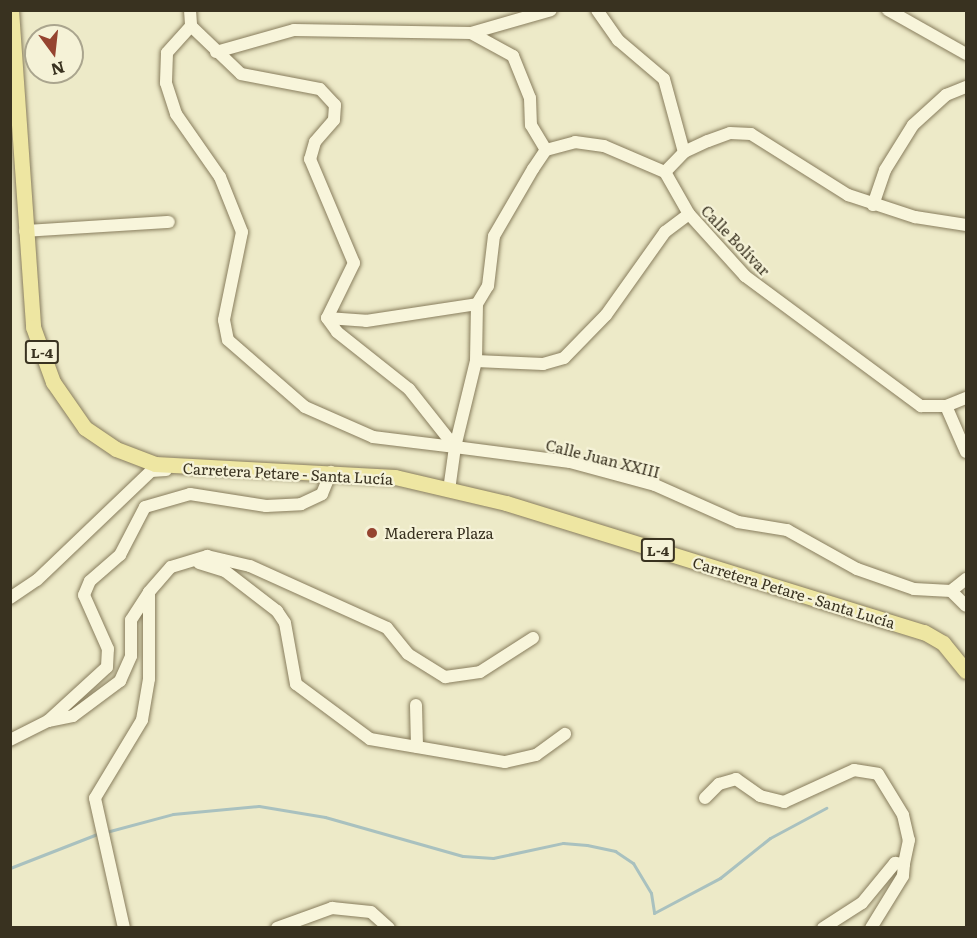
<!DOCTYPE html>
<meta charset="utf-8">
<style>
body{margin:0}
#map{position:relative;width:977px;height:938px;overflow:hidden;background:#edeac8;font-family:Literata,serif}
div>[style]{position:absolute}
.stream>*{height:3px;margin:-1.5px;padding:0 1.5px;transform-origin:1.5px;border-radius:1.5px;background:#a9c1bf}
.roads{filter:drop-shadow(0 0 2px #887d5d) drop-shadow(0 0 2px #887d5d)}
.minor>*{height:12px;margin:-6px;padding:0 6px;transform-origin:6px;border-radius:6px;background:#f8f5db}
.major>*{height:15px;margin:-7.5px;padding:0 7.5px;transform-origin:7.5px;border-radius:7.5px;background:#eee6a2}
.dots>*{width:16px;height:16px;translate:-50% -50%;box-sizing:border-box;border:3px solid #f5f2d7;border-radius:50%}
span{translate:-50% -50%;white-space:nowrap;text-align:center;line-height:1.15;-webkit-text-stroke:4.5px #f5f2d7;paint-order:stroke}
.shield-label span{padding:2px 4px;background:#f5f2d7;border:2px solid;border-radius:4px;-webkit-text-stroke-width:0}
.shield-label{font-size:14px;color:#393220;font-weight:700}
.street-label{font-size:15px;color:#393220}
.poi-label{font-size:15px;color:#393220}
.left{translate:0 -50%;text-align:left}
.frame{position:absolute;inset:0;border:12px solid #393220;pointer-events:none}
.north{position:absolute;left:24px;top:24px;width:60px;height:60px;box-sizing:border-box;background:#f5f2d7;border:2px solid #aaa58e;border-radius:50%;rotate:165deg;font-size:16px;font-weight:700;line-height:24px;text-align:center;color:#393220}
.north::after{content:'';display:block;margin:auto;width:21px;height:27px;background:#954430;clip-path:polygon(50% 0,100% 100%,50% 72%,0 100%)}
</style>
<div id="map">
<div class="stream">
<i style="left:106px;top:832px;width:69px;rotate:-15deg"></i>
<i style="left:173px;top:814px;width:86px;rotate:-5.3deg"></i>
<i style="left:259px;top:806px;width:67px;rotate:9.5deg"></i>
<i style="left:325px;top:817px;width:143px;rotate:15.8deg"></i>
<i style="left:463px;top:856px;width:30px;rotate:4deg"></i>
<i style="left:493px;top:858px;width:72px;rotate:-12.1deg"></i>
<i style="left:563px;top:843px;width:24px;rotate:5deg"></i>
<i style="left:587px;top:845px;width:29px;rotate:12deg"></i>
<i style="left:615px;top:851px;width:22px;rotate:34deg"></i>
<i style="left:633px;top:863px;width:35px;rotate:59deg"></i>
<i style="left:651px;top:893px;width:20px;rotate:81deg"></i>
<i style="left:654px;top:913px;width:75px;rotate:-27.9deg"></i>
<i style="left:720px;top:878px;width:64px;rotate:-38.7deg"></i>
<i style="left:770px;top:838px;width:64px;rotate:-28.2deg"></i>
<i style="left:10px;top:868px;width:97px;rotate:-21.3deg"></i>
</div>
<div class="roads">
<div class="minor">
<i style="left:190px;top:10px;width:16px;rotate:86deg"></i>
<i style="left:191px;top:26px;width:69px;rotate:43.8deg"></i>
<i style="left:241px;top:74px;width:80px;rotate:10.8deg"></i>
<i style="left:320px;top:89px;width:22px;rotate:47deg"></i>
<i style="left:335px;top:105px;width:15px;rotate:94deg"></i>
<i style="left:334px;top:120px;width:29px;rotate:131deg"></i>
<i style="left:315px;top:142px;width:18px;rotate:106deg"></i>
<i style="left:310px;top:159px;width:113px;rotate:67.1deg"></i>
<i style="left:354px;top:263px;width:61px;rotate:116.1deg"></i>
<i style="left:327px;top:318px;width:17px;rotate:54deg"></i>
<i style="left:337px;top:332px;width:92px;rotate:38.4deg"></i>
<i style="left:409px;top:389px;width:74px;rotate:51.6deg"></i>
<i style="left:455px;top:447px;width:116px;rotate:7.4deg"></i>
<i style="left:570px;top:462px;width:88px;rotate:15.1deg"></i>
<i style="left:655px;top:485px;width:91px;rotate:24deg"></i>
<i style="left:738px;top:522px;width:50px;rotate:9.3deg"></i>
<i style="left:787px;top:530px;width:80px;rotate:29.1deg"></i>
<i style="left:857px;top:569px;width:60px;rotate:19.3deg"></i>
<i style="left:914px;top:589px;width:37px;rotate:3deg"></i>
<i style="left:951px;top:591px;width:19px;rotate:-39deg"></i>
<i style="left:597px;top:10px;width:37px;rotate:55deg"></i>
<i style="left:618px;top:40px;width:60px;rotate:40.3deg"></i>
<i style="left:664px;top:79px;width:76px;rotate:74.7deg"></i>
<i style="left:888px;top:10px;width:90px;rotate:29.4deg"></i>
<i style="left:191px;top:26px;width:36px;rotate:132deg"></i>
<i style="left:167px;top:53px;width:30px;rotate:92deg"></i>
<i style="left:166px;top:83px;width:33px;rotate:72deg"></i>
<i style="left:176px;top:114px;width:77px;rotate:55.1deg"></i>
<i style="left:220px;top:177px;width:59px;rotate:68.2deg"></i>
<i style="left:242px;top:232px;width:90px;rotate:101.6deg"></i>
<i style="left:224px;top:320px;width:20px;rotate:79deg"></i>
<i style="left:228px;top:340px;width:102px;rotate:41deg"></i>
<i style="left:305px;top:407px;width:74px;rotate:23.8deg"></i>
<i style="left:373px;top:437px;width:83px;rotate:7deg"></i>
<i style="left:455px;top:447px;width:43px;rotate:97.9deg"></i>
<i style="left:471px;top:33px;width:48px;rotate:28.7deg"></i>
<i style="left:513px;top:56px;width:45px;rotate:68deg"></i>
<i style="left:530px;top:98px;width:27px;rotate:88deg"></i>
<i style="left:531px;top:125px;width:29px;rotate:59deg"></i>
<i style="left:216px;top:52px;width:81px;rotate:-15.8deg"></i>
<i style="left:294px;top:30px;width:177px;rotate:1deg"></i>
<i style="left:471px;top:33px;width:83px;rotate:-16deg"></i>
<i style="left:665px;top:172px;width:28px;rotate:-46deg"></i>
<i style="left:684px;top:152px;width:26px;rotate:-25deg"></i>
<i style="left:708px;top:141px;width:23px;rotate:-20deg"></i>
<i style="left:730px;top:133px;width:21px;rotate:3deg"></i>
<i style="left:751px;top:134px;width:115px;rotate:32.2deg"></i>
<i style="left:848px;top:195px;width:71px;rotate:18.2deg"></i>
<i style="left:915px;top:217px;width:52px;rotate:8.9deg"></i>
<i style="left:873px;top:205px;width:37px;rotate:-71deg"></i>
<i style="left:885px;top:170px;width:53px;rotate:-58.1deg"></i>
<i style="left:913px;top:125px;width:45px;rotate:-42.3deg"></i>
<i style="left:946px;top:95px;width:22px;rotate:-22deg"></i>
<i style="left:25px;top:231px;width:144px;rotate:-3.6deg"></i>
<i style="left:327px;top:318px;width:39px;rotate:4deg"></i>
<i style="left:366px;top:321px;width:112px;rotate:-8.7deg"></i>
<i style="left:477px;top:304px;width:21px;rotate:-59deg"></i>
<i style="left:488px;top:286px;width:50px;rotate:-83.2deg"></i>
<i style="left:494px;top:236px;width:78px;rotate:-59.8deg"></i>
<i style="left:533px;top:169px;width:23px;rotate:-56deg"></i>
<i style="left:546px;top:150px;width:30px;rotate:-15deg"></i>
<i style="left:575px;top:142px;width:29px;rotate:8deg"></i>
<i style="left:604px;top:146px;width:66px;rotate:23.1deg"></i>
<i style="left:665px;top:172px;width:48px;rotate:60.3deg"></i>
<i style="left:689px;top:214px;width:84px;rotate:47.9deg"></i>
<i style="left:745px;top:276px;width:219px;rotate:36.5deg"></i>
<i style="left:921px;top:406px;width:25px"></i>
<i style="left:946px;top:406px;width:22px;rotate:-22deg"></i>
<i style="left:476px;top:361px;width:67px;rotate:2.6deg"></i>
<i style="left:543px;top:364px;width:22px;rotate:-16deg"></i>
<i style="left:564px;top:358px;width:60px;rotate:-45.7deg"></i>
<i style="left:606px;top:315px;width:102px;rotate:-54.6deg"></i>
<i style="left:665px;top:232px;width:30px;rotate:-37deg"></i>
<i style="left:946px;top:406px;width:50px;rotate:66.5deg"></i>
<i style="left:455px;top:447px;width:89px;rotate:-76.3deg"></i>
<i style="left:476px;top:361px;width:57px;rotate:-89deg"></i>
<i style="left:199px;top:563px;width:27px;rotate:17deg"></i>
<i style="left:225px;top:571px;width:66px;rotate:37.6deg"></i>
<i style="left:277px;top:611px;width:14px;rotate:56deg"></i>
<i style="left:285px;top:623px;width:62px;rotate:79.8deg"></i>
<i style="left:296px;top:684px;width:92px;rotate:36.6deg"></i>
<i style="left:370px;top:739px;width:137px;rotate:9.7deg"></i>
<i style="left:505px;top:762px;width:32px;rotate:-13deg"></i>
<i style="left:536px;top:755px;width:36px;rotate:-36deg"></i>
<i style="left:951px;top:591px;width:21px;rotate:45deg"></i>
<i style="left:10px;top:598px;width:32px;rotate:-34deg"></i>
<i style="left:37px;top:580px;width:158px;rotate:-43.7deg"></i>
<i style="left:151px;top:471px;width:15px;rotate:-4deg"></i>
<i style="left:416px;top:705px;width:42px;rotate:88.6deg"></i>
<i style="left:48px;top:721px;width:25px;rotate:-11deg"></i>
<i style="left:73px;top:716px;width:59px;rotate:-36.7deg"></i>
<i style="left:120px;top:681px;width:27px;rotate:-66deg"></i>
<i style="left:131px;top:656px;width:36px;rotate:-90deg"></i>
<i style="left:131px;top:620px;width:33px;rotate:-57deg"></i>
<i style="left:10px;top:740px;width:42px;rotate:-26.6deg"></i>
<i style="left:48px;top:721px;width:80px;rotate:-42.5deg"></i>
<i style="left:107px;top:667px;width:18px;rotate:-87deg"></i>
<i style="left:108px;top:649px;width:59px;rotate:-114deg"></i>
<i style="left:84px;top:595px;width:15px;rotate:-67deg"></i>
<i style="left:90px;top:581px;width:40px;rotate:-41deg"></i>
<i style="left:120px;top:555px;width:54px;rotate:-62.5deg"></i>
<i style="left:145px;top:507px;width:47px;rotate:-16.1deg"></i>
<i style="left:190px;top:494px;width:77px;rotate:9deg"></i>
<i style="left:266px;top:506px;width:35px;rotate:-3deg"></i>
<i style="left:301px;top:504px;width:23px;rotate:-25deg"></i>
<i style="left:322px;top:494px;width:24px;rotate:-68deg"></i>
<i style="left:705px;top:798px;width:20px;rotate:-45deg"></i>
<i style="left:719px;top:784px;width:18px;rotate:-16deg"></i>
<i style="left:736px;top:779px;width:29px;rotate:35deg"></i>
<i style="left:760px;top:796px;width:25px;rotate:14deg"></i>
<i style="left:784px;top:802px;width:77px;rotate:-24.6deg"></i>
<i style="left:854px;top:770px;width:24px;rotate:9deg"></i>
<i style="left:878px;top:774px;width:48px;rotate:58.6deg"></i>
<i style="left:903px;top:815px;width:26px;rotate:77deg"></i>
<i style="left:909px;top:840px;width:25px;rotate:102deg"></i>
<i style="left:124px;top:928px;width:133px;rotate:-102.6deg"></i>
<i style="left:95px;top:798px;width:91px;rotate:-58.9deg"></i>
<i style="left:142px;top:720px;width:42px;rotate:-80.3deg"></i>
<i style="left:149px;top:679px;width:87px;rotate:-90deg"></i>
<i style="left:149px;top:592px;width:33px;rotate:-49deg"></i>
<i style="left:171px;top:567px;width:38px;rotate:-17deg"></i>
<i style="left:207px;top:556px;width:44px;rotate:13.1deg"></i>
<i style="left:250px;top:566px;width:150px;rotate:24.3deg"></i>
<i style="left:387px;top:628px;width:33px;rotate:51deg"></i>
<i style="left:408px;top:654px;width:44px;rotate:31.9deg"></i>
<i style="left:445px;top:677px;width:35px;rotate:-8deg"></i>
<i style="left:480px;top:672px;width:63px;rotate:-32.7deg"></i>
<i style="left:277px;top:928px;width:59px;rotate:-20deg"></i>
<i style="left:332px;top:908px;width:39px;rotate:6deg"></i>
<i style="left:371px;top:912px;width:24px;rotate:42deg"></i>
<i style="left:823px;top:928px;width:46px;rotate:-32.7deg"></i>
<i style="left:862px;top:903px;width:52px;rotate:-50.5deg"></i>
<i style="left:895px;top:863px;width:9px;rotate:6deg"></i>
<i style="left:904px;top:864px;width:12px;rotate:95deg"></i>
<i style="left:903px;top:876px;width:61px;rotate:121.6deg"></i>
</div>
<div class="major">
<i style="left:11px;top:10px;width:318px;rotate:86deg"></i>
<i style="left:33px;top:327px;width:59px;rotate:70deg"></i>
<i style="left:53px;top:382px;width:56px;rotate:55.2deg"></i>
<i style="left:85px;top:428px;width:37px;rotate:34deg"></i>
<i style="left:116px;top:449px;width:42px;rotate:21deg"></i>
<i style="left:155px;top:464px;width:240px;rotate:3.1deg"></i>
<i style="left:395px;top:477px;width:114px;rotate:13.2deg"></i>
<i style="left:506px;top:503px;width:437px;rotate:17.2deg"></i>
<i style="left:924px;top:632px;width:22px;rotate:30deg"></i>
<i style="left:943px;top:643px;width:36px;rotate:51deg"></i>
</div>
</div>
<div class="dots">
<i style="left:372px;top:533px;background:#954430"></i>
</div>
<div class="shield-label">
<span style="left:42px;top:352px">L-4</span>
<span style="left:658px;top:550px">L-4</span>
</div>
<div class="street-label">
<span style="left:736px;top:240px;rotate:46deg">Calle Bolívar</span>
<span style="left:603px;top:458px;rotate:14deg">Calle Juan XXIII</span>
<span style="left:288px;top:473px;rotate:3deg">Carretera Petare - Santa Lucía</span>
<span style="left:794px;top:592px;rotate:17deg">Carretera Petare - Santa Lucía</span>
</div>
<div class="poi-label">
<span class="left" style="left:384px;top:533px">Maderera Plaza</span>
</div>
<div class="frame"></div>
<div class="north">N</div>
</div>
